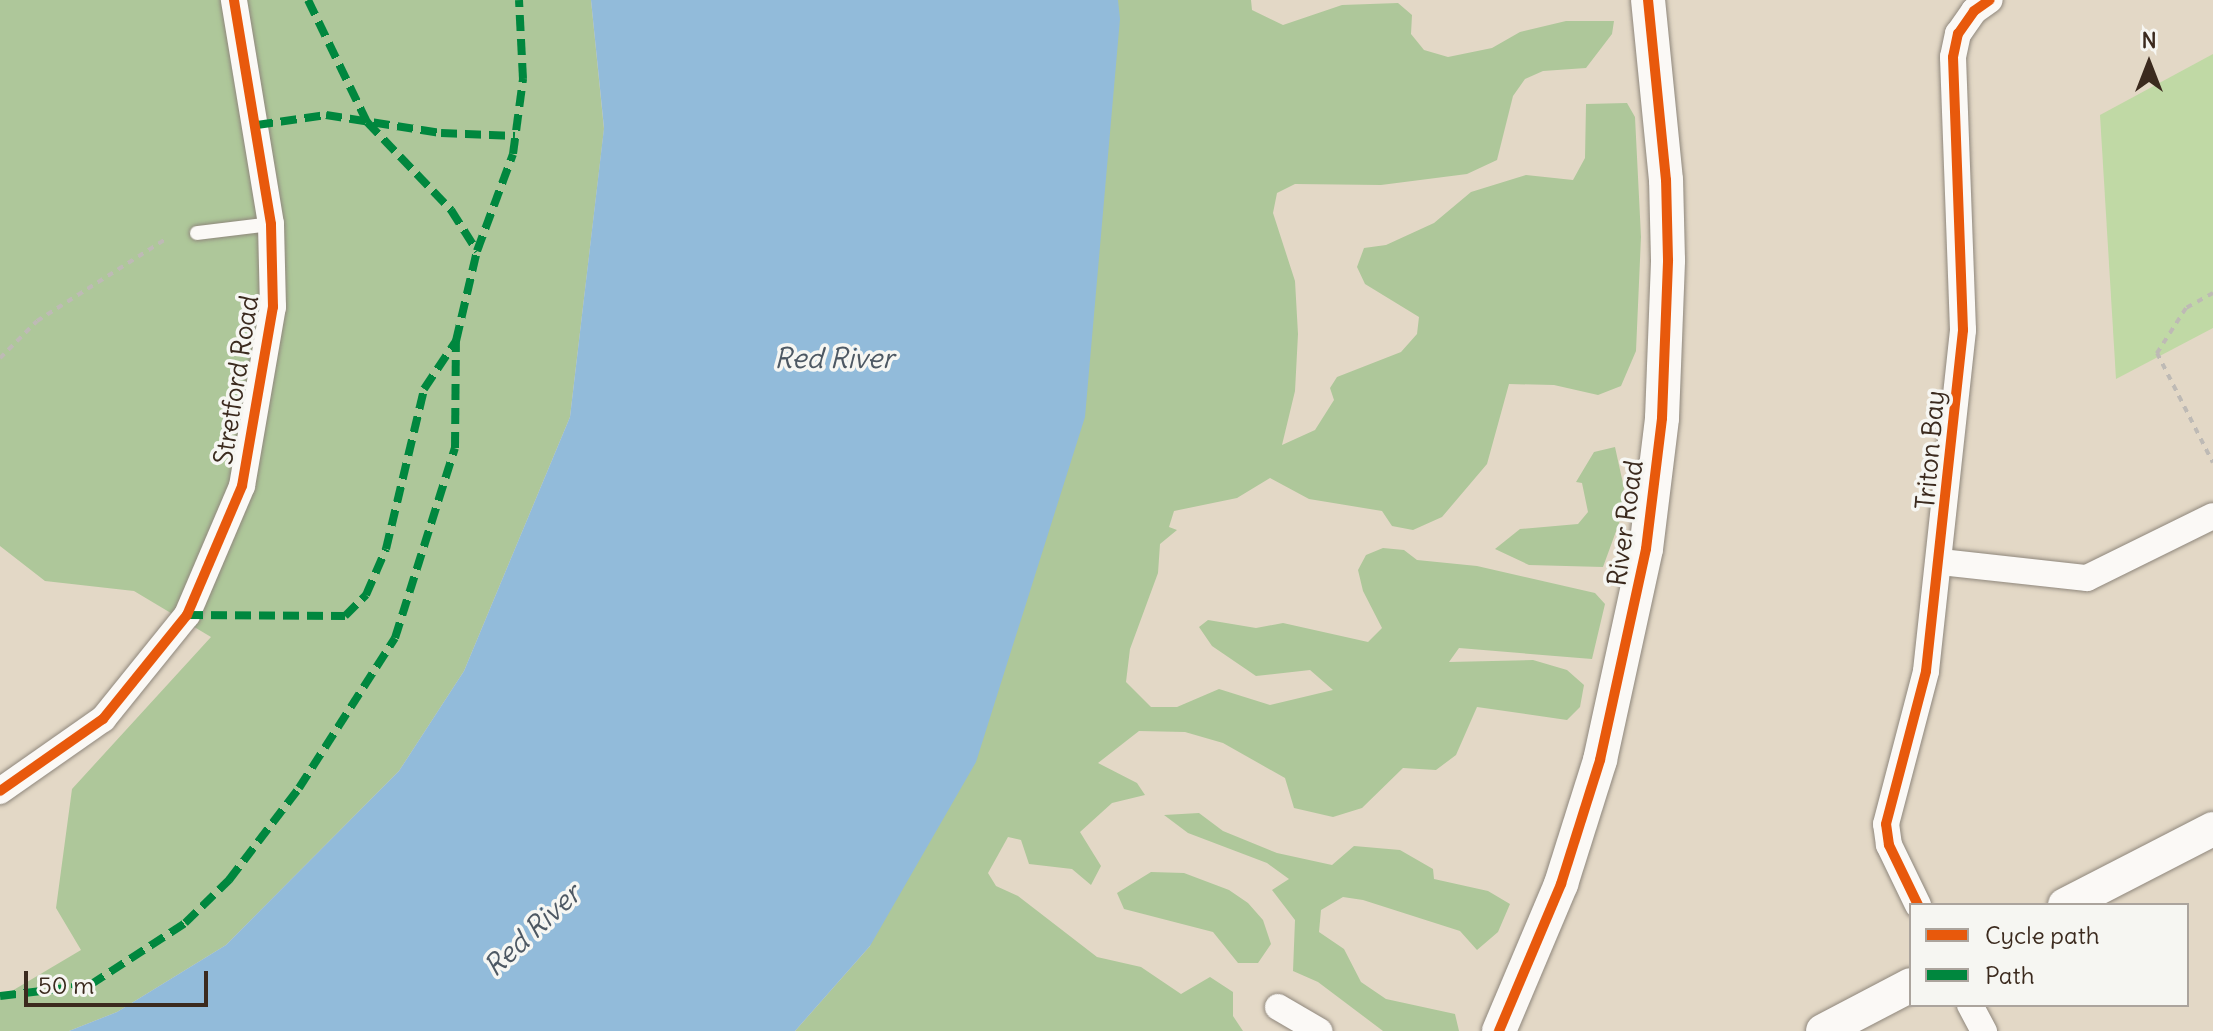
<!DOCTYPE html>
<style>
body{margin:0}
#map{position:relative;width:2213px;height:1031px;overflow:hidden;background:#e3d8c6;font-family:Delius,sans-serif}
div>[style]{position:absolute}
.green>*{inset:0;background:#c0d9a5}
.forest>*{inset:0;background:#aec79a}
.water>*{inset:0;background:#92bbda}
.path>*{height:4px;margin-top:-2px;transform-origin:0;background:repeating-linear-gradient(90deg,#bebab5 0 6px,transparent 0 12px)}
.roads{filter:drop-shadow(0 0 2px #8f877c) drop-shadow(0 0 2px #8f877c)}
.service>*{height:14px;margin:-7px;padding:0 7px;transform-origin:7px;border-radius:7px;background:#fbf9f6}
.minor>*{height:26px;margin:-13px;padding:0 13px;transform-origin:13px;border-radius:13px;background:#fbf9f6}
.tertiary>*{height:34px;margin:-17px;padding:0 17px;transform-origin:17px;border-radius:17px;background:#fbf9f6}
.quiet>*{height:8px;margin-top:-4px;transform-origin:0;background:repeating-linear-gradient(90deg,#00873e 0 16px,transparent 0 24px)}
.cycleway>*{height:10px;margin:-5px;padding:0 5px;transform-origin:5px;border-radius:5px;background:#e8590c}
span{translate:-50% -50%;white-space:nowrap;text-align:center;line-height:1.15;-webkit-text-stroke:7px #f6f6f2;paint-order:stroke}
.street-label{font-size:26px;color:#3b2a1e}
.water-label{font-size:28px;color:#4d5863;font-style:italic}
.legend{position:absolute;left:1909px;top:903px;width:280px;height:104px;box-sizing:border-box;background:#f6f6f2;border:2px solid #aba49d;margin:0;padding:10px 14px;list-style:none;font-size:24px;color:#3b2a1e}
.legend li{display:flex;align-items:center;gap:16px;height:40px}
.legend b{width:40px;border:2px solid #aba49d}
.north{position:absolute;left:2109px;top:24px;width:80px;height:80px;-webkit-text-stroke:6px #f6f6f2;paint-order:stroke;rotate:0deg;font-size:22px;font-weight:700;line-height:32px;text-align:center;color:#3b2a1e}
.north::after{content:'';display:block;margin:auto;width:28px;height:36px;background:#3b2a1e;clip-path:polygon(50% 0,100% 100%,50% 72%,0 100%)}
.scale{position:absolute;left:24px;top:971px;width:184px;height:36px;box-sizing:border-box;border:4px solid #3b2a1e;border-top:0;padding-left:10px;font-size:24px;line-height:28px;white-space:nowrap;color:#3b2a1e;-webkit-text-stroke:6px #f6f6f2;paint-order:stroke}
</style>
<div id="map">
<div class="green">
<i style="clip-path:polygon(2213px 54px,2213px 328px,2116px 379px,2100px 115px)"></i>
</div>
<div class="forest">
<i style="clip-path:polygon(0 0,591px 0,604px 129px,570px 417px,464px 671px,399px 771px,226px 945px,117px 1012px,69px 1031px,0 1031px,0 998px,81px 950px,56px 908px,72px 789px,211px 637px,134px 591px,45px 581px,0 546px)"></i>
<i style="clip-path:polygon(1116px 0,1251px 0,1252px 10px,1283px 25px,1342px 5px,1398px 3px,1412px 15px,1411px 34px,1424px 50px,1448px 57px,1492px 48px,1520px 32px,1566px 21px,1614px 21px,1612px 34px,1586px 68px,1543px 71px,1525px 79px,1513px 96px,1497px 160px,1467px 174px,1381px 185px,1295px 184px,1277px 193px,1273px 213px,1295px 281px,1298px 334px,1295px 391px,1282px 445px,1315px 430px,1334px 400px,1330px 388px,1337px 377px,1401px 352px,1417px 334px,1419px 317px,1365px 284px,1357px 267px,1364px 248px,1386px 245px,1434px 223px,1471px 192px,1526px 175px,1573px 180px,1585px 158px,1586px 104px,1627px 103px,1635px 117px,1641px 237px,1636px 351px,1621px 386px,1598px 395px,1554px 385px,1509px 384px,1487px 464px,1442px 517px,1413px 530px,1392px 526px,1382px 511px,1309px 499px,1270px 478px,1237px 498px,1174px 511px,1169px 527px,1177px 530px,1160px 544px,1158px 573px,1130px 649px,1126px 682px,1151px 707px,1177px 707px,1219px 689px,1270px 705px,1333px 690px,1310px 670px,1256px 676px,1212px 646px,1199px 627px,1208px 620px,1256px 628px,1283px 623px,1368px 642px,1382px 628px,1363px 591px,1358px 570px,1366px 555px,1383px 548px,1404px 550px,1417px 560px,1477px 566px,1595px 593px,1605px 604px,1592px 659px,1459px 648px,1449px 662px,1533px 660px,1567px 670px,1584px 685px,1580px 707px,1567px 720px,1477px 707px,1456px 755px,1436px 770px,1403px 768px,1362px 808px,1333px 817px,1294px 808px,1285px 778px,1223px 743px,1185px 732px,1139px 731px,1098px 763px,1137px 783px,1145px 795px,1112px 803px,1080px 832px,1101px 866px,1091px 885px,1072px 869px,1029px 864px,1021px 840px,1008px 837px,988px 873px,996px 886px,1018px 896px,1097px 957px,1141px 967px,1181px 994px,1210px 977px,1233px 992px,1233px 1016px,1243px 1031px,795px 1031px,870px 946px)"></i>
<i style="clip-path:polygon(1615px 447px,1624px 488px,1622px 515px,1603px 567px,1529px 565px,1495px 549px,1520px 529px,1578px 524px,1588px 512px,1582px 483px,1576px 482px,1594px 452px)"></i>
<i style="clip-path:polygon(1199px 813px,1223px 831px,1277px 853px,1332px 865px,1354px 846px,1400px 850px,1433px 869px,1434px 879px,1488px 891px,1510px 904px,1498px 932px,1477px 950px,1460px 931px,1363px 900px,1343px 897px,1321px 910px,1319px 932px,1344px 949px,1361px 982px,1386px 999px,1455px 1014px,1459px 1031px,1383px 1031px,1318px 982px,1293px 971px,1295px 920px,1272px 890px,1289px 879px,1267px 863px,1188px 833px,1164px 815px)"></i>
<i style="clip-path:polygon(1151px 872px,1184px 873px,1229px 890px,1248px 903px,1263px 920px,1271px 944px,1258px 963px,1238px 963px,1213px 932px,1124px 909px,1117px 893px)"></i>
</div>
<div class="water">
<i style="clip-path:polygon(591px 0,1118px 0,1120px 19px,1085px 417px,976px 762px,870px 946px,795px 1031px,69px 1031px,117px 1012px,226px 945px,399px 771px,464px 671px,570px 417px,604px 128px)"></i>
</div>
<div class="path">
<i style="left:2213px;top:293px;width:31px;rotate:151deg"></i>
<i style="left:2186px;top:308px;width:54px;rotate:122.8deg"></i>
<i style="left:2157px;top:353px;width:123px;rotate:63deg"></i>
<i style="left:0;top:358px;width:52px;rotate:-45deg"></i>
<i style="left:37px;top:321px;width:151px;rotate:-32.5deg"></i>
</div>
<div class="roads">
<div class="service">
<i style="left:197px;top:233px;width:75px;rotate:-6.9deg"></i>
</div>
<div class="minor">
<i style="left:1941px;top:562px;width:147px;rotate:6.3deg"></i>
<i style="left:2087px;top:578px;width:140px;rotate:-26.2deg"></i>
<i style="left:0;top:791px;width:126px;rotate:-35deg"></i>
<i style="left:103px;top:719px;width:134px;rotate:-51.1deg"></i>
<i style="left:187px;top:615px;width:140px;rotate:-66.9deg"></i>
<i style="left:242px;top:486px;width:182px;rotate:-80.2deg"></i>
<i style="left:273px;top:307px;width:83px;rotate:-91.4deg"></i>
<i style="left:271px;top:224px;width:227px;rotate:-99.4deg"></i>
<i style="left:1918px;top:905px;width:67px;rotate:-115.8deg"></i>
<i style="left:1889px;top:845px;width:21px;rotate:-98deg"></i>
<i style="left:1886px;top:824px;width:158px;rotate:-75.3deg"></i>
<i style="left:1926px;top:671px;width:343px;rotate:-83.8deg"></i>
<i style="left:1963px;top:330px;width:273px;rotate:-92.1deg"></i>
<i style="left:1953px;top:57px;width:24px;rotate:-78deg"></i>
<i style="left:1958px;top:34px;width:28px;rotate:-55deg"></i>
<i style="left:1974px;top:11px;width:19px;rotate:-35deg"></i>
<i style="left:1970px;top:1005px;width:30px;rotate:62deg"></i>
<i style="left:1278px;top:1007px;width:48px;rotate:30.3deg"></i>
</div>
<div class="tertiary">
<i style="left:2065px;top:905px;width:166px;rotate:-27.2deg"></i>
<i style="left:1499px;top:1031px;width:160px;rotate:-67.1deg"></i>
<i style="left:1561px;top:884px;width:130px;rotate:-72.5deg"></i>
<i style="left:1600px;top:760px;width:216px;rotate:-77.7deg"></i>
<i style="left:1646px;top:549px;width:132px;rotate:-83deg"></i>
<i style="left:1662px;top:418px;width:158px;rotate:-87.8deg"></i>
<i style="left:1668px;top:260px;width:80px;rotate:-91.4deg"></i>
<i style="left:1666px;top:180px;width:181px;rotate:-95.7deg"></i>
<i style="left:1823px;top:1031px;width:99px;rotate:-27.6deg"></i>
</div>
</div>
<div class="quiet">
<i style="left:308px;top:0;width:136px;rotate:64.2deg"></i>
<i style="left:367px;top:122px;width:122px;rotate:46.3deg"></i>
<i style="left:451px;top:210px;width:49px;rotate:57.6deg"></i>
<i style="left:257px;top:125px;width:70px;rotate:-8.2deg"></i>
<i style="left:326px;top:115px;width:116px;rotate:8.9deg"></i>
<i style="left:441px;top:133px;width:74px;rotate:2.3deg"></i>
<i style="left:187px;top:615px;width:158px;rotate:0.4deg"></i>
<i style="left:345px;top:616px;width:30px;rotate:-45deg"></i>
<i style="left:366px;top:595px;width:50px;rotate:-66.5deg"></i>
<i style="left:386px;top:549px;width:164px;rotate:-76.6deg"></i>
<i style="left:424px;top:389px;width:58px;rotate:-56.3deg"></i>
<i style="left:0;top:996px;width:91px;rotate:-7deg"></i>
<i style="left:90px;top:985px;width:113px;rotate:-33.1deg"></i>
<i style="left:185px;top:923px;width:62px;rotate:-44.3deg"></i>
<i style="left:229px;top:880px;width:116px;rotate:-52.7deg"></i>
<i style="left:299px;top:788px;width:178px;rotate:-57.4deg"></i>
<i style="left:395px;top:638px;width:199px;rotate:-72.5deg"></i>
<i style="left:455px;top:448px;width:107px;rotate:-89.5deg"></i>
<i style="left:456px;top:341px;width:92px;rotate:-76.9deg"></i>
<i style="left:477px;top:251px;width:103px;rotate:-69.6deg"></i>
<i style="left:513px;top:154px;width:76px;rotate:-82.4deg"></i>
<i style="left:523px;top:79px;width:79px;rotate:-92.9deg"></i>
</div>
<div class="cycleway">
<i style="left:0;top:791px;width:126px;rotate:-35deg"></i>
<i style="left:103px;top:719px;width:134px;rotate:-51.1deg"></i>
<i style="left:187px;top:615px;width:140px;rotate:-66.9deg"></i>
<i style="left:242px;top:486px;width:182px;rotate:-80.2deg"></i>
<i style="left:273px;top:307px;width:83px;rotate:-91.4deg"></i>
<i style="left:271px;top:224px;width:227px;rotate:-99.4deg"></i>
<i style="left:1918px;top:905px;width:67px;rotate:-115.8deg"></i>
<i style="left:1889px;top:845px;width:21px;rotate:-98deg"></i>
<i style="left:1886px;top:824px;width:158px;rotate:-75.3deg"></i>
<i style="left:1926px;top:671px;width:343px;rotate:-83.8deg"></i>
<i style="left:1963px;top:330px;width:273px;rotate:-92.1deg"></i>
<i style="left:1953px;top:57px;width:24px;rotate:-78deg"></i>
<i style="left:1958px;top:34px;width:28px;rotate:-55deg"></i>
<i style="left:1974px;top:11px;width:19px;rotate:-35deg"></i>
<i style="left:1499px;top:1031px;width:160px;rotate:-67.1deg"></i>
<i style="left:1561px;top:884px;width:130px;rotate:-72.5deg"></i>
<i style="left:1600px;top:760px;width:216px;rotate:-77.7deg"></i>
<i style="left:1646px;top:549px;width:132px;rotate:-83deg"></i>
<i style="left:1662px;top:418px;width:158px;rotate:-87.8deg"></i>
<i style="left:1668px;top:260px;width:80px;rotate:-91.4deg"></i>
<i style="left:1666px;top:180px;width:181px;rotate:-95.7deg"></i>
</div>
<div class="street-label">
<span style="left:236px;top:380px;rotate:-81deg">Stretford Road</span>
<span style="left:1930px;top:450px;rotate:-85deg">Triton Bay</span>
<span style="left:1625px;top:523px;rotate:-82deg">River Road</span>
</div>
<div class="water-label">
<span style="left:834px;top:358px">Red River</span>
<span style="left:532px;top:930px;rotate:-43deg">Red River</span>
</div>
<ul class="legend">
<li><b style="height:10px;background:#e8590c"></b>Cycle path</li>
<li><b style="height:10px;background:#00873e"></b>Path</li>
</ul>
<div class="north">N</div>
<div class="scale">50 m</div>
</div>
